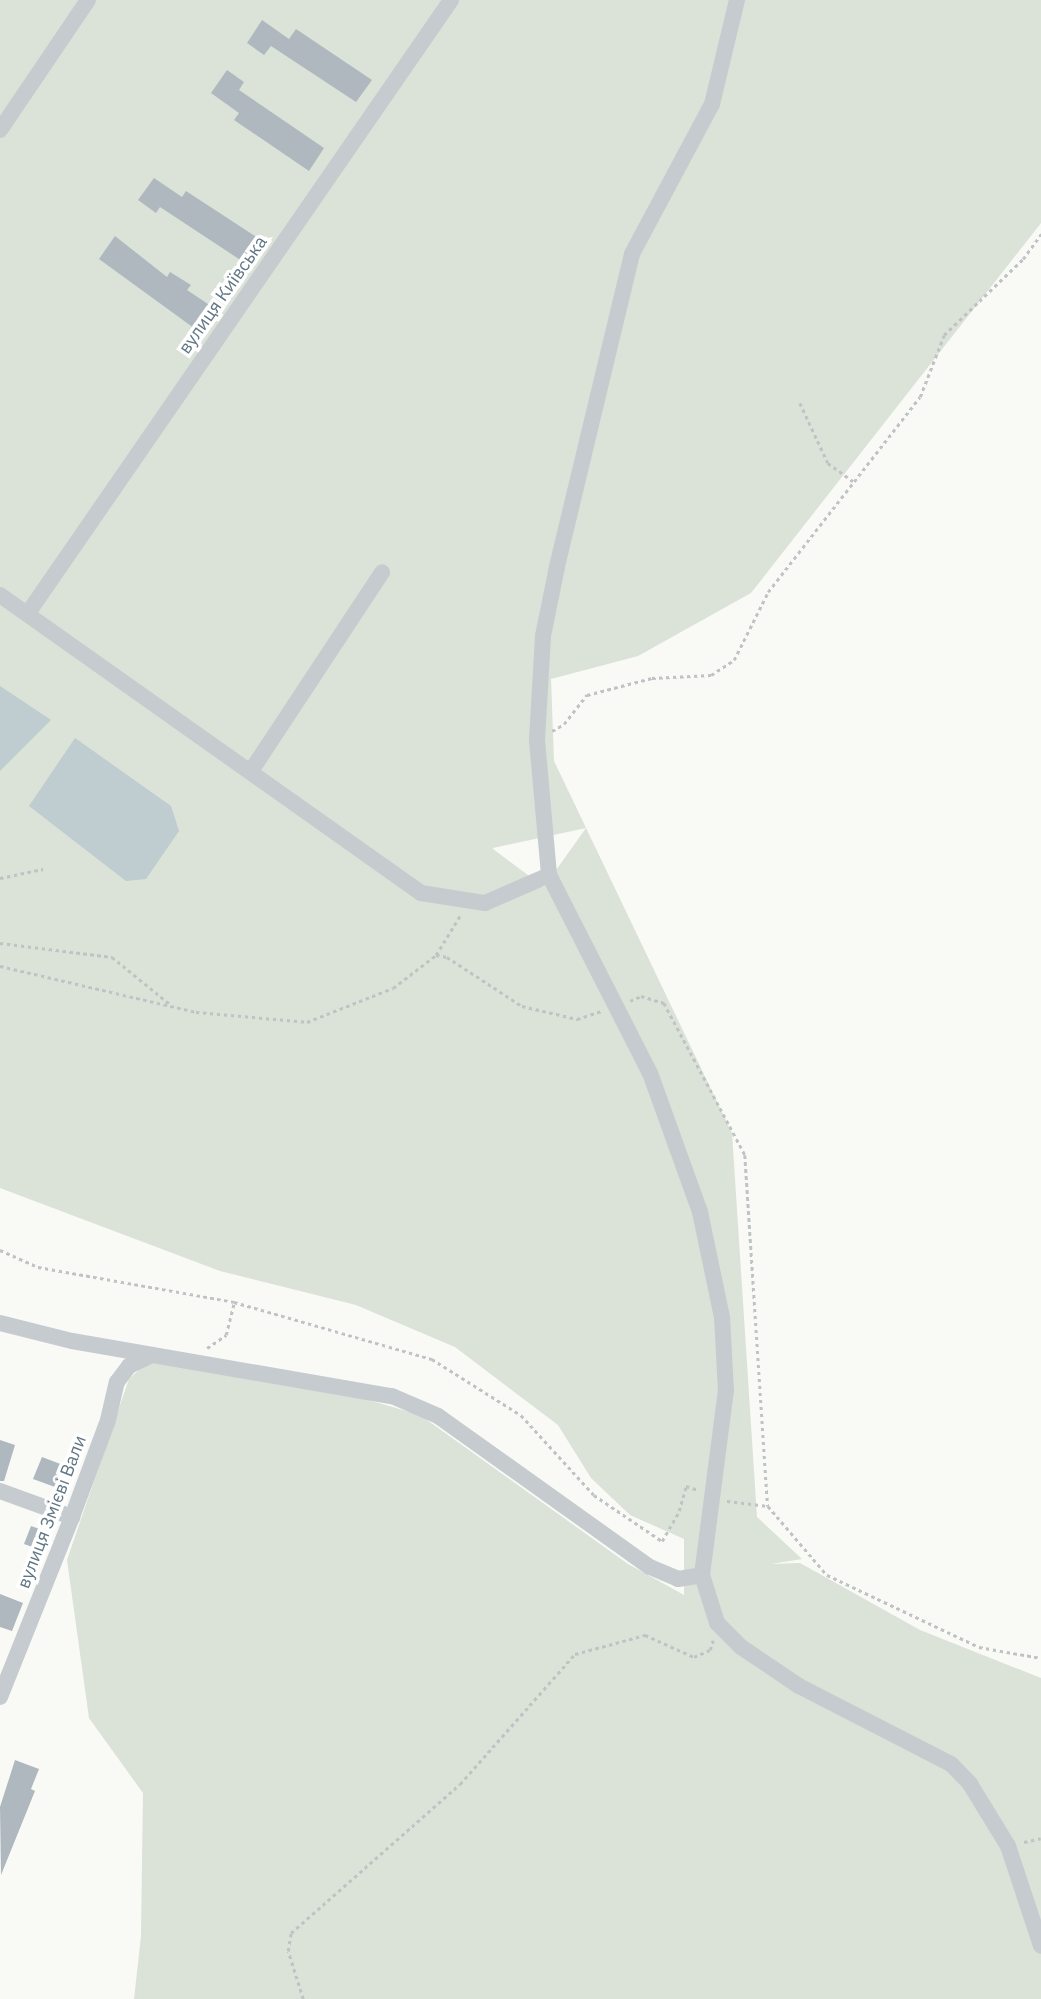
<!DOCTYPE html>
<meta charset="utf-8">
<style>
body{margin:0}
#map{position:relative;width:1041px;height:1999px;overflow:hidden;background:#f9f9f6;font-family:"IBM Plex Sans",sans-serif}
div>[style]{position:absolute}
.green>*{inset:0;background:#dbe2d7}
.water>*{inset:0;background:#bfccd0}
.building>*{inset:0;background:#afb8be}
.path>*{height:2.5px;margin-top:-1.25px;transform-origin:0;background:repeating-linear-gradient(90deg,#c0c3c5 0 3.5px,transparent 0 7px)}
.minor>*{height:16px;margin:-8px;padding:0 8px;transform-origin:8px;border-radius:8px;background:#c6cbcf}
span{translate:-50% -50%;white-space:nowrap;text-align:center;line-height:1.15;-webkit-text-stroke:7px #fff;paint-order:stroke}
.street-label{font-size:18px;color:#617684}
</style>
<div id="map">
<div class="green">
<i style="clip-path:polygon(evenodd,0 0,1041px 0,1041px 223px,751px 593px,638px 656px,551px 679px,554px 761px,732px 1133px,757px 1517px,802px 1559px,771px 1564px,800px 1563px,920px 1630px,1041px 1678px,1041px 1999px,134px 1999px,141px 1936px,143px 1793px,89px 1718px,67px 1560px,129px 1379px,150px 1360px,365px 1399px,420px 1415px,628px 1564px,684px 1595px,684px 1539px,630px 1515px,591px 1478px,558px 1425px,455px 1347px,356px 1305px,220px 1271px,0 1188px,0 0,586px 828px,544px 887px,493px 849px,493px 848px,586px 828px)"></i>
</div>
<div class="water">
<i style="clip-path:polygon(0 686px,51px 720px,0 771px)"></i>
<i style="clip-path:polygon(75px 738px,171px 806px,179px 831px,146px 879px,126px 881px,29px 806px)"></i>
</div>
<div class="building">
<i style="clip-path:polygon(262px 20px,289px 39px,296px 29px,372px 80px,356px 102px,271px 46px,264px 55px,247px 43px)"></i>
<i style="clip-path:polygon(227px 70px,244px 82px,239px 90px,324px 148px,309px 171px,234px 120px,239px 113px,211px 93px)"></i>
<i style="clip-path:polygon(154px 178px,182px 197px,186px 191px,261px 240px,245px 263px,160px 207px,156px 213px,138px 200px)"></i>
<i style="clip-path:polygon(115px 236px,167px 277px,170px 272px,191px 285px,187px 290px,214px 308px,198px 331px,99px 259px)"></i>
<i style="clip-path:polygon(0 1440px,15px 1445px,4px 1481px,0 1481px)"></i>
<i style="clip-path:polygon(42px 1457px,63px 1465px,55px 1487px,33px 1479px)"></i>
<i style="clip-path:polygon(31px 1526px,48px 1532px,41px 1550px,24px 1544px)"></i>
<i style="clip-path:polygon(0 1594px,23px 1603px,12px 1631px,0 1627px)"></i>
<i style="clip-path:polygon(15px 1760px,39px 1769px,31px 1789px,35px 1791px,1px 1875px,0 1807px)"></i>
</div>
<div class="path">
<i style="left:800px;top:403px;width:66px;rotate:65deg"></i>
<i style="left:828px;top:463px;width:31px;rotate:36deg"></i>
<i style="left:552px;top:731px;width:14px;rotate:-30deg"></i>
<i style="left:564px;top:724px;width:37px;rotate:-52deg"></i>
<i style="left:587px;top:695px;width:67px;rotate:-14.7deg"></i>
<i style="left:652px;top:678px;width:59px;rotate:-2.9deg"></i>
<i style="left:711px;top:675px;width:27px;rotate:-33deg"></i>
<i style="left:734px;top:660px;width:76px;rotate:-63.4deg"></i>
<i style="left:768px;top:592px;width:247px;rotate:-52.1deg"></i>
<i style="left:920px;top:397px;width:66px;rotate:-68.8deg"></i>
<i style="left:944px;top:335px;width:110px;rotate:-43.9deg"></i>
<i style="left:1023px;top:259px;width:31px;rotate:-54deg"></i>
<i style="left:0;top:878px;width:44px;rotate:-11.8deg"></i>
<i style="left:0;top:943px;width:113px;rotate:7.1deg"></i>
<i style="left:112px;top:957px;width:76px;rotate:39.1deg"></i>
<i style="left:436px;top:955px;width:11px;rotate:10deg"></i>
<i style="left:447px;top:957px;width:90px;rotate:33.2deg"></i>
<i style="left:522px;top:1006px;width:57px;rotate:13.3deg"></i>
<i style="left:577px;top:1019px;width:25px;rotate:-18deg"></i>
<i style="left:0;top:966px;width:201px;rotate:13.2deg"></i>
<i style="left:196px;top:1012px;width:111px;rotate:5.1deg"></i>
<i style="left:307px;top:1022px;width:92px;rotate:-21.6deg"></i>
<i style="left:393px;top:988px;width:54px;rotate:-37.5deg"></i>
<i style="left:436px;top:955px;width:48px;rotate:-58.6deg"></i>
<i style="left:630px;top:1001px;width:12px;rotate:-24deg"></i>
<i style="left:641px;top:996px;width:24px;rotate:17deg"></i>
<i style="left:664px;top:1003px;width:172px;rotate:61.9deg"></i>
<i style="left:745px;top:1155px;width:352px;rotate:86.3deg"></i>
<i style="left:768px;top:1506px;width:91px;rotate:49.5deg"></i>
<i style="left:827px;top:1575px;width:168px;rotate:25.3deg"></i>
<i style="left:979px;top:1647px;width:63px;rotate:10.1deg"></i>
<i style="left:0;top:1250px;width:42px;rotate:24.1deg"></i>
<i style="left:38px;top:1267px;width:199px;rotate:10.1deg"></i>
<i style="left:234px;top:1302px;width:206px;rotate:16.1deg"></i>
<i style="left:432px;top:1359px;width:105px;rotate:32.2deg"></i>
<i style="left:521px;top:1415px;width:108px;rotate:47.6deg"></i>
<i style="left:594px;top:1495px;width:82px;rotate:34.1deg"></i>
<i style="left:662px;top:1541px;width:34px;rotate:-60deg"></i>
<i style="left:679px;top:1511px;width:26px;rotate:-74deg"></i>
<i style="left:686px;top:1486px;width:13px;rotate:18deg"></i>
<i style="left:207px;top:1348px;width:23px;rotate:-34deg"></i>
<i style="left:226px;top:1335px;width:34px;rotate:-76deg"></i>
<i style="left:727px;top:1501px;width:41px;rotate:7deg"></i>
<i style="left:1024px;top:1842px;width:17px;rotate:-13deg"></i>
<i style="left:303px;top:1999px;width:50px;rotate:-107.4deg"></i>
<i style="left:288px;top:1951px;width:18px;rotate:-81deg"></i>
<i style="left:291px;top:1933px;width:225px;rotate:-41.4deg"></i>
<i style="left:460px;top:1784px;width:174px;rotate:-48.5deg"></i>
<i style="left:575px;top:1654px;width:73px;rotate:-15.2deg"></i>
<i style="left:645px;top:1635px;width:54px;rotate:24.2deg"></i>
<i style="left:694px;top:1657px;width:17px;rotate:-24deg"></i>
<i style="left:710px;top:1650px;width:10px;rotate:-73deg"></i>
</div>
<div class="minor">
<i style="left:737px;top:0;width:107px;rotate:103.5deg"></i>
<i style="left:712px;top:104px;width:170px;rotate:118.1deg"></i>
<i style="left:632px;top:254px;width:322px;rotate:103.5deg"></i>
<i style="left:557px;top:567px;width:70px;rotate:101.5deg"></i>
<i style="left:543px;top:636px;width:104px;rotate:93.3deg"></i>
<i style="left:537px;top:740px;width:136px;rotate:84.9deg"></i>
<i style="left:549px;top:875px;width:222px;rotate:63deg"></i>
<i style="left:650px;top:1073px;width:148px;rotate:70.2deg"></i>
<i style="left:700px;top:1212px;width:107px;rotate:78.2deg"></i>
<i style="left:722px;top:1317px;width:73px;rotate:86.9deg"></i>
<i style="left:726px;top:1390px;width:187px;rotate:97.4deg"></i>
<i style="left:702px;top:1575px;width:50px;rotate:72.6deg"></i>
<i style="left:717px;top:1623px;width:34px;rotate:45deg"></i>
<i style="left:741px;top:1647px;width:70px;rotate:33.9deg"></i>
<i style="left:799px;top:1686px;width:171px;rotate:27.2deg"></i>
<i style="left:951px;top:1764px;width:28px;rotate:46deg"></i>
<i style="left:970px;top:1784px;width:73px;rotate:58.5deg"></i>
<i style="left:1008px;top:1846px;width:105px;rotate:71.7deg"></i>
<i style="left:0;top:130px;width:157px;rotate:-55.9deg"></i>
<i style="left:0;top:595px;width:516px;rotate:35.29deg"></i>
<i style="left:421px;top:893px;width:65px;rotate:8.9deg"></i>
<i style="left:485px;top:903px;width:70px;rotate:-23.6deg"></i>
<i style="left:28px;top:613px;width:745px;rotate:-55.39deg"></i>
<i style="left:251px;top:771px;width:238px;rotate:-56.6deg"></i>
<i style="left:0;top:1323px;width:74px;rotate:14deg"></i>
<i style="left:72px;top:1341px;width:325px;rotate:9.8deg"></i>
<i style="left:392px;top:1396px;width:50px;rotate:23.5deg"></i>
<i style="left:438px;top:1416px;width:260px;rotate:35.5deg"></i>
<i style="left:650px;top:1567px;width:30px;rotate:23deg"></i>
<i style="left:678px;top:1579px;width:24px;rotate:-9deg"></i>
<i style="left:0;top:1491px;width:77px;rotate:19.9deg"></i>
<i style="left:0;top:1697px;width:194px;rotate:-68.2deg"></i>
<i style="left:72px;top:1517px;width:103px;rotate:-69.6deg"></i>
<i style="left:108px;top:1420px;width:39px;rotate:-77deg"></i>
<i style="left:117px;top:1382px;width:20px;rotate:-53deg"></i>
<i style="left:129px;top:1366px;width:25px;rotate:-26deg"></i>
</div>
<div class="street-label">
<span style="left:223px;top:295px;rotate:-55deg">вулиця Київська</span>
<span style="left:52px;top:1512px;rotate:-69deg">вулиця Змієві Вали</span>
</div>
</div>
